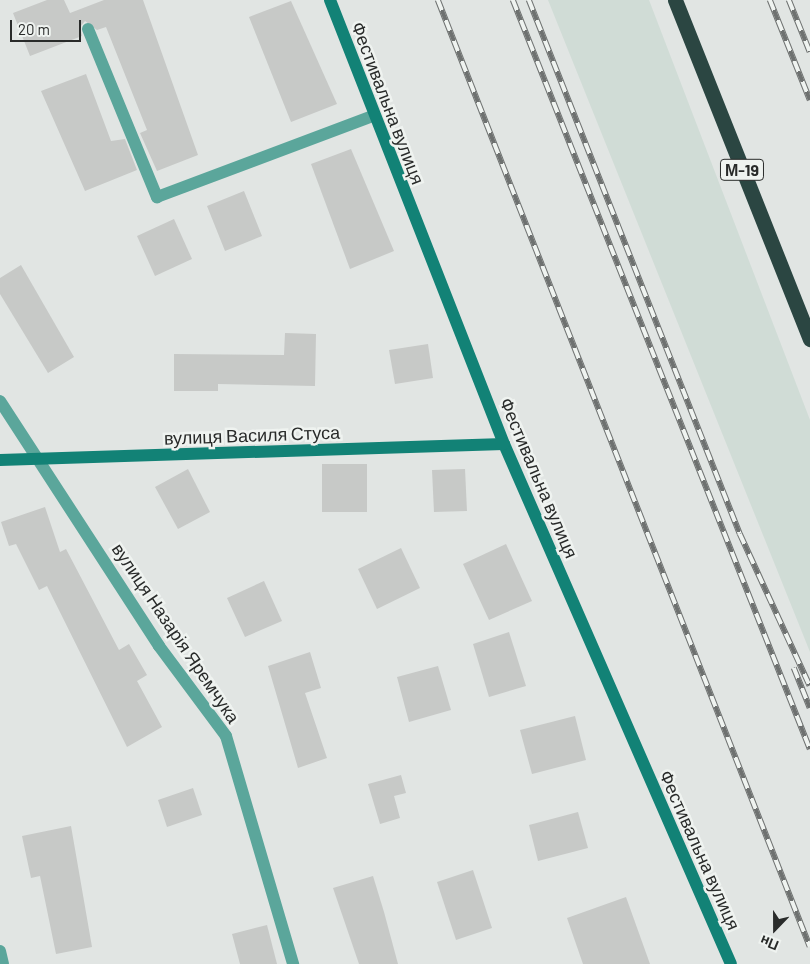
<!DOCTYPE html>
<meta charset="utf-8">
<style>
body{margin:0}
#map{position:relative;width:810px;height:964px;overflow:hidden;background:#e1e5e3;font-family:Barlow,sans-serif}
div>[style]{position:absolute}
.built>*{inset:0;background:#d0dcd6}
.building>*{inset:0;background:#c7c9c7}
.lane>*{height:12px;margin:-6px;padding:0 6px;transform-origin:6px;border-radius:6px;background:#5ba69b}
.street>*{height:12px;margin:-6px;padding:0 6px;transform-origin:6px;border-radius:6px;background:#5ba69b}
.secondary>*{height:12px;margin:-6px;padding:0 6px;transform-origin:6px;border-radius:6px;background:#128276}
.highway>*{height:15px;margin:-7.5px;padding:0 7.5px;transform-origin:7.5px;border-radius:7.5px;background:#2b4642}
.rail>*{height:5.5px;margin-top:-2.75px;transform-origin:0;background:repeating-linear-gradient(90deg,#eff3f0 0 11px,#6e7170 0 22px);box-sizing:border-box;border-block:1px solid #6e7170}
span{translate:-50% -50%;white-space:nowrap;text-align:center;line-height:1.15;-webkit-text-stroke:5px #eff3f0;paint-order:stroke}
.shield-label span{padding:1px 4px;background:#eff3f0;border:1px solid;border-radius:4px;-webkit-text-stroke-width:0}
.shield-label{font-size:16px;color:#292b2a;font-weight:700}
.street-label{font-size:18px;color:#292b2a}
.north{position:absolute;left:750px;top:904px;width:50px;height:50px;-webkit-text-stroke:4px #eff3f0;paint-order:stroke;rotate:202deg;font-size:14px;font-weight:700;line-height:20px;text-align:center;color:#292b2a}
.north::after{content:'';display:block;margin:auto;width:18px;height:22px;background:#292b2a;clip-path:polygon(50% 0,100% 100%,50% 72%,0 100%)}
.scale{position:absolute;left:10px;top:20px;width:71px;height:22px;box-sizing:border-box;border:2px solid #292b2a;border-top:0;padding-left:6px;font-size:15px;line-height:18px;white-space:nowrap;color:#292b2a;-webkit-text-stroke:4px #eff3f0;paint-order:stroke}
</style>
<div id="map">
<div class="built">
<i style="clip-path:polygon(548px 0,649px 0,810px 420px,810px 652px)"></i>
</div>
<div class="building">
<i style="clip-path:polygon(47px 0,64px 0,70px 13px,104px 0,143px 0,198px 155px,157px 171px,140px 133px,147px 130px,106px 27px,97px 30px,85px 21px,80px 27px,82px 36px,30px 56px,13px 13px)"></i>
<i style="clip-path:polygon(291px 1px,337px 104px,291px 122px,249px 17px)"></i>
<i style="clip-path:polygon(86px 74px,111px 141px,125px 139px,137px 170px,85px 191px,41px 91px)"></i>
<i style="clip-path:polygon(351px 149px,394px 251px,350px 269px,311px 164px)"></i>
<i style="clip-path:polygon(244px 191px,262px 236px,225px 251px,207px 206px)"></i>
<i style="clip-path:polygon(174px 219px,192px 259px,155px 276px,137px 236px)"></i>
<i style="clip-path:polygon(21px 265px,74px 357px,48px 373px,0 294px,0 278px)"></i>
<i style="clip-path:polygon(285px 333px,316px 334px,315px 386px,218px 384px,218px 391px,174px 391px,174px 354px,284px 355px)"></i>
<i style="clip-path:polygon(428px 344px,433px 378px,395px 384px,389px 350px)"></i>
<i style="clip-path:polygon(322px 464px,367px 464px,367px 512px,322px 512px)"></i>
<i style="clip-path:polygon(188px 469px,210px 512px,178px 529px,155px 487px)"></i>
<i style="clip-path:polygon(465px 469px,467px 511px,434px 512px,432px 470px)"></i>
<i style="clip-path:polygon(45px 507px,60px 552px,66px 549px,119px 650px,129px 644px,147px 675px,137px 681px,162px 727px,127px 747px,47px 586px,39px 590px,16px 544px,9px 546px,1px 522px)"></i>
<i style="clip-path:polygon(506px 544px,532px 601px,489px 620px,463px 564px)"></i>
<i style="clip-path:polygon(401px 548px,420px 588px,377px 609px,358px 569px)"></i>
<i style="clip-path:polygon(264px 581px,282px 621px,245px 637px,227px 598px)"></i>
<i style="clip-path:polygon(509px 632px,526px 686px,489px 697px,473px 644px)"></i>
<i style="clip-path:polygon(310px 652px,321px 688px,305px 693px,327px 758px,298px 768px,268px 666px)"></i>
<i style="clip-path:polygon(438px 666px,451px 710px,409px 722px,397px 677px)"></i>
<i style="clip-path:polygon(575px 716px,586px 760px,532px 774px,520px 730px)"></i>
<i style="clip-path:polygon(401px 775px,406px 793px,394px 796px,400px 818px,380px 824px,368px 784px)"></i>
<i style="clip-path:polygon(193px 788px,202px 815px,167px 827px,158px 800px)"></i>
<i style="clip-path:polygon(578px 812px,588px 848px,538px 861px,529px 825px)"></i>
<i style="clip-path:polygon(71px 826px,92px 947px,56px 954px,40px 876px,31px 878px,22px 836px)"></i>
<i style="clip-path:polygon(473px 870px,492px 928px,456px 940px,437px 882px)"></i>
<i style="clip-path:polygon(373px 876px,384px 912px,398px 964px,359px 964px,333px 888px)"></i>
<i style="clip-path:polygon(626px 897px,650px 964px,583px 964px,567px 918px)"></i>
<i style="clip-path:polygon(267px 925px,277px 964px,240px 964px,232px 934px)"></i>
</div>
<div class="lane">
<i style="left:88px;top:29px;width:182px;rotate:67.7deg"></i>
<i style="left:157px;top:197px;width:230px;rotate:-20.6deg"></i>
</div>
<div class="street">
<i style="left:0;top:401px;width:292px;rotate:57deg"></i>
<i style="left:159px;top:646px;width:112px;rotate:53.3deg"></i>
<i style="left:226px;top:736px;width:238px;rotate:73.6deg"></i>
<i style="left:0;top:951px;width:13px;rotate:77deg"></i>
</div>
<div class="secondary">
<i style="left:330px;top:0;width:477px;rotate:68.6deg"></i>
<i style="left:504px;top:444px;width:567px;rotate:66.42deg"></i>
<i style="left:0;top:460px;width:504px;rotate:-1.82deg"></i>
</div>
<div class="highway">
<i style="left:675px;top:0;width:365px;rotate:68.3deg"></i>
</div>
<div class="rail">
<i style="left:438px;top:0;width:1017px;rotate:68.55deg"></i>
<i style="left:513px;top:0;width:806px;rotate:68.37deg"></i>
<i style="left:529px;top:0;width:574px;rotate:68.44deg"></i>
<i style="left:740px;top:534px;width:167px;rotate:65.3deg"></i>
<i style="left:770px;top:0;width:108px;rotate:68.2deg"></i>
<i style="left:789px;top:0;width:56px;rotate:68deg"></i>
<i style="left:794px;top:668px;width:43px;rotate:68.2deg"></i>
</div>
<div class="shield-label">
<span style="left:742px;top:170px">М-19</span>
</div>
<div class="street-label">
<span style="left:388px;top:103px;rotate:69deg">Фестивальна вулиця</span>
<span style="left:252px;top:435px;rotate:-2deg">вулиця Василя Стуса</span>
<span style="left:539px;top:478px;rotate:67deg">Фестивальна вулиця</span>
<span style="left:176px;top:633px;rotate:56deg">вулиця Назарія Яремчука</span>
<span style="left:700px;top:850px;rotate:66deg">Фестивальна вулиця</span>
</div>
<div class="north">Пн</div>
<div class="scale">20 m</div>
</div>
